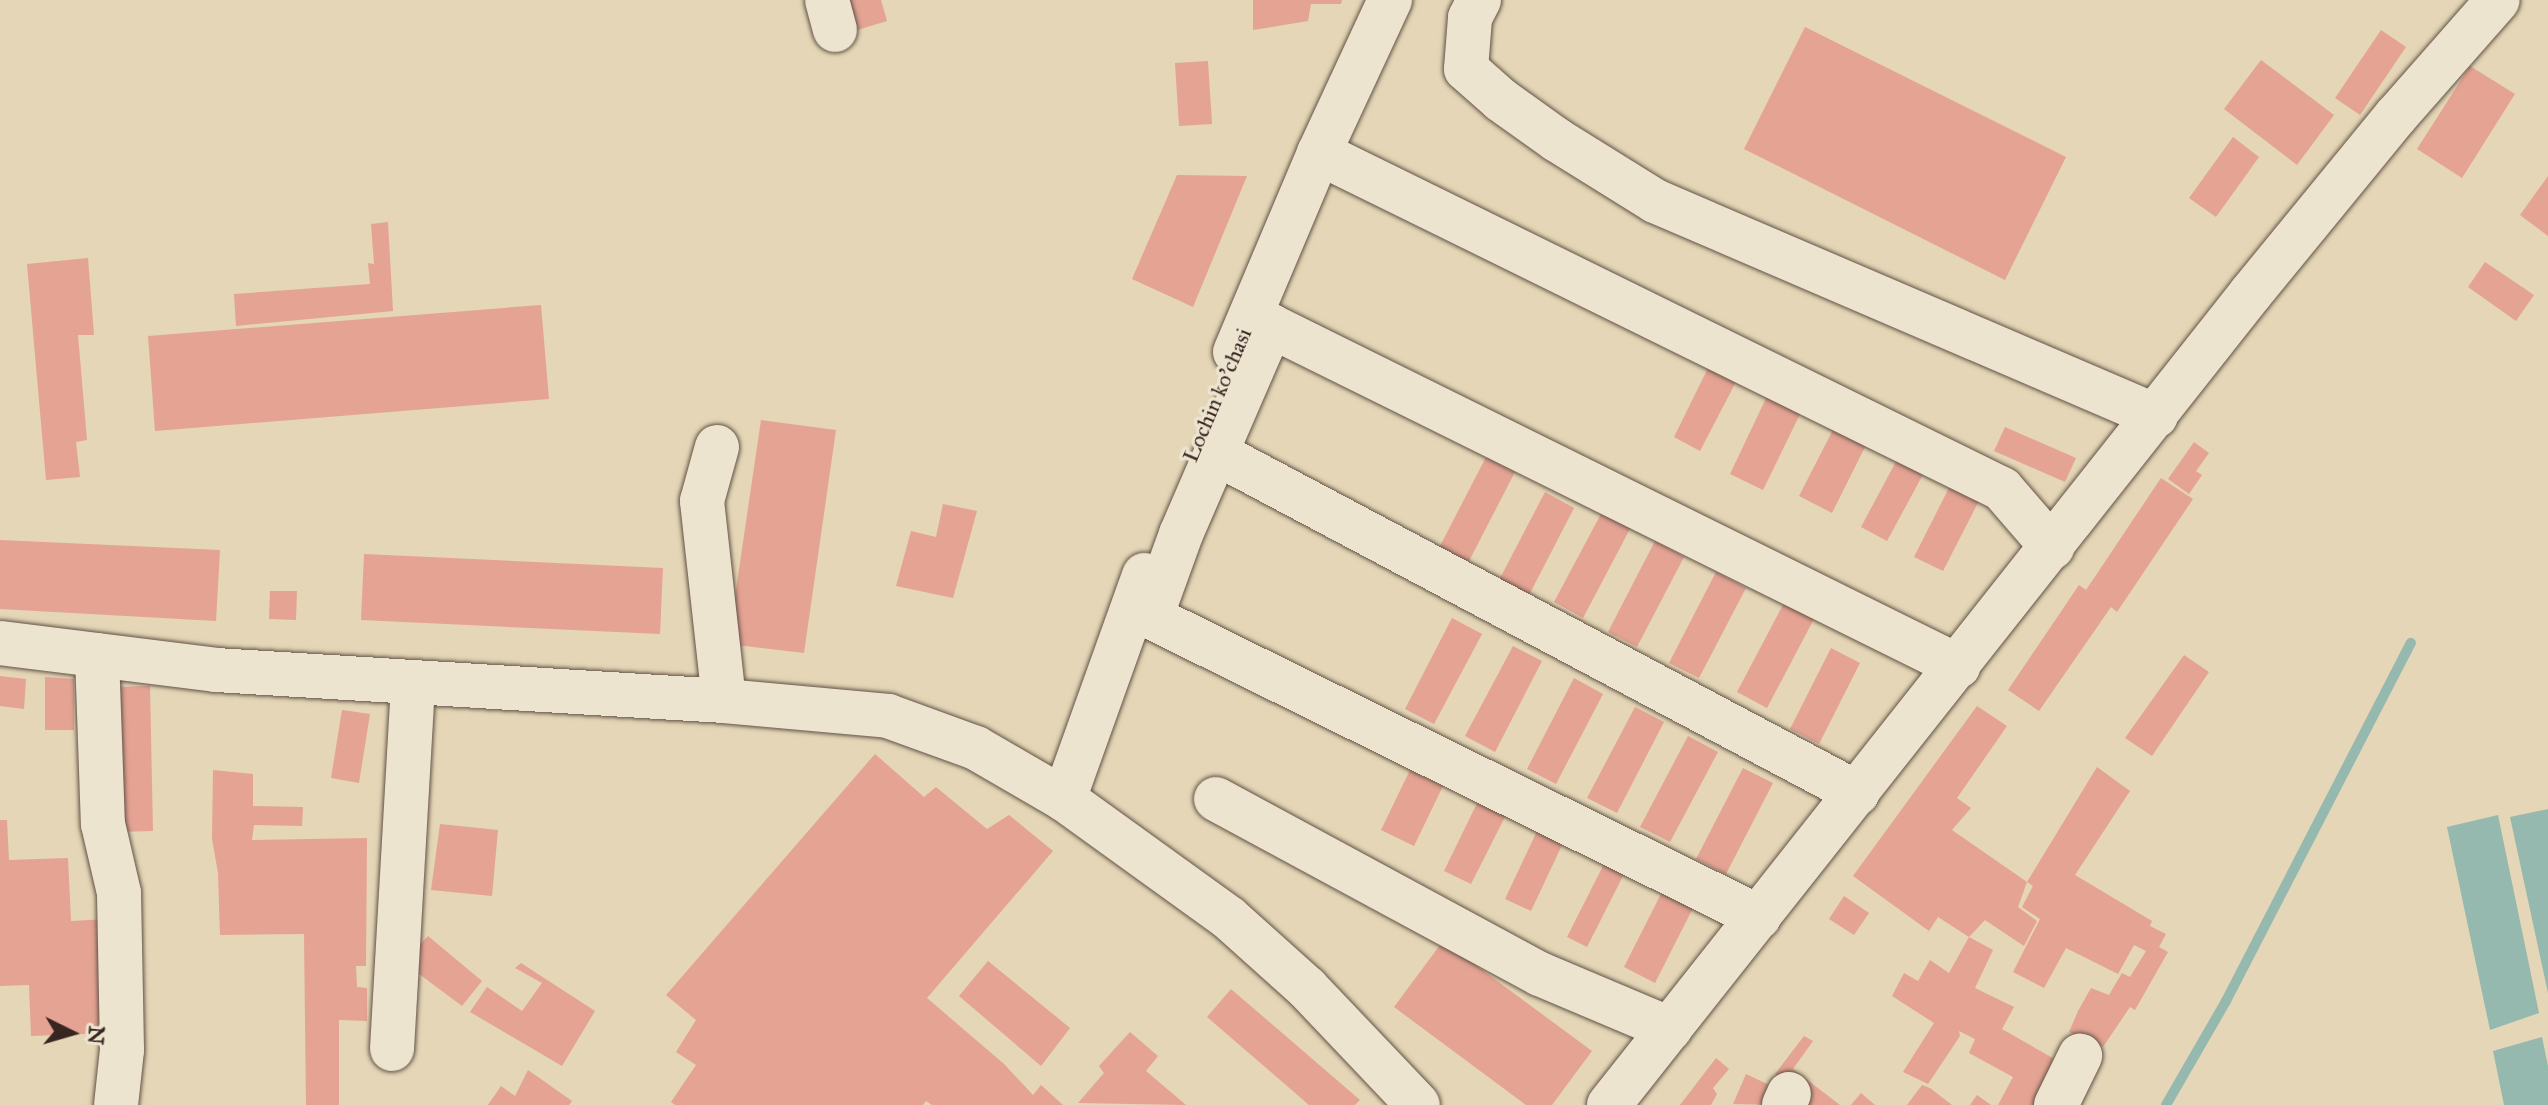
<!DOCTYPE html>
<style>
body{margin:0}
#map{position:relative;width:2548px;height:1105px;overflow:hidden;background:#e4d6b6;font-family:"IM FELL Great Primer",serif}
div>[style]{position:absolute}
.water>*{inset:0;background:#95b9ae}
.stream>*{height:10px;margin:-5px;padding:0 5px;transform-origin:5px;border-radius:5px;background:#95b9ae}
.building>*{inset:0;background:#e4a393}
.roads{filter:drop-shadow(0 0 2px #625246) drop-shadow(0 0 2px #625246)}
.minor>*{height:44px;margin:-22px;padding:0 22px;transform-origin:22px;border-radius:22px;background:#ede4d0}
span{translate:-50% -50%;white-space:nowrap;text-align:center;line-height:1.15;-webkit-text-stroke:7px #ede4d0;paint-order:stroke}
.street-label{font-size:22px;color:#372620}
.north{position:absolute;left:32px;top:993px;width:80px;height:80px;-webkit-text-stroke:6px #ede4d0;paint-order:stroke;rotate:95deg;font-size:22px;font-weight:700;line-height:32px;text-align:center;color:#372620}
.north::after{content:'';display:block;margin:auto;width:28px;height:36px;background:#372620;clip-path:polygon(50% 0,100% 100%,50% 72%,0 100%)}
</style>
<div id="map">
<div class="water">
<i style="clip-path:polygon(2548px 809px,2548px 993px,2510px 817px)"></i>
<i style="clip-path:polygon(2498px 815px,2539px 1013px,2490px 1030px,2447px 827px)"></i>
<i style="clip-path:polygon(2542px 1037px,2548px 1066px,2548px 1105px,2504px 1105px,2493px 1051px)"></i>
</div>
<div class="stream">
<i style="left:2166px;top:1105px;width:120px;rotate:-60deg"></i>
<i style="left:2226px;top:1001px;width:403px;rotate:-62.7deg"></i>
</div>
<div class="building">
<i style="clip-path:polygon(834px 0,881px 0,887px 21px,844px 34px)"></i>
<i style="clip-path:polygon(1253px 0,1342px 0,1341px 4px,1311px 4px,1308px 21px,1253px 30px)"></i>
<i style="clip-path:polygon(1805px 27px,2066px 157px,2005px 280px,1744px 149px)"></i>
<i style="clip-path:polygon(2381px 30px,2406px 47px,2360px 115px,2335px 98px)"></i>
<i style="clip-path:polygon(2261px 60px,2334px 115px,2297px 165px,2224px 109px)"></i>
<i style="clip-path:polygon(1208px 61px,1212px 124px,1179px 126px,1175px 63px)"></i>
<i style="clip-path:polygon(2470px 66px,2515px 94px,2462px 178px,2417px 149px)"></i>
<i style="clip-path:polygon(2233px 137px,2259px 157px,2216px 217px,2189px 198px)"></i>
<i style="clip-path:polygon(1177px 175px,1247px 176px,1193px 307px,1132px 279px)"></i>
<i style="clip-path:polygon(2548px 176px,2548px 236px,2520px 215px)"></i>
<i style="clip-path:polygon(388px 222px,393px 311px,236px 326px,234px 294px,370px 284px,368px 263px,374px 264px,371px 224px)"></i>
<i style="clip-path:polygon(88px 258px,94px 335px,78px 335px,87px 440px,76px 442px,80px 477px,46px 480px,27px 264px)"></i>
<i style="clip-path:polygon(2485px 262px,2534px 295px,2516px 321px,2468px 287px)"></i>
<i style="clip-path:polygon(541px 305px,549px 399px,155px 431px,148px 336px)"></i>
<i style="clip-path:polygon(1711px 362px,1739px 376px,1700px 451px,1674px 437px)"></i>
<i style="clip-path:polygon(1769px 392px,1803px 408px,1763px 490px,1730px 474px)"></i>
<i style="clip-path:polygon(761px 420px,836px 430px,804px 653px,728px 644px)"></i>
<i style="clip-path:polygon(1835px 426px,1867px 443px,1832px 513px,1799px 496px)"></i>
<i style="clip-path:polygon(2005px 427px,2076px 458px,2065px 482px,1994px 451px)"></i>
<i style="clip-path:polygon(2194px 442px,2209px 453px,2196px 471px,2202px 475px,2189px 494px,2168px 479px)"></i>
<i style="clip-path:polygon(1900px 454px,1926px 469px,1887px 541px,1861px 527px)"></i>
<i style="clip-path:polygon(1486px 457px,1515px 472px,1468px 563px,1439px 548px)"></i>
<i style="clip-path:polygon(1954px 478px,1983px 493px,1943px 571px,1914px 557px)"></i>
<i style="clip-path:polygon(2161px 478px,2193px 499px,2117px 612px,2111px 607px,2039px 711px,2008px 690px,2079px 585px,2086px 590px)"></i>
<i style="clip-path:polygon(1545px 492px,1574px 508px,1527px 599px,1497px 584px)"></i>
<i style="clip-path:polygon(943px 504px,977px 511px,953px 598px,896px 586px,911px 531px,936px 537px)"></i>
<i style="clip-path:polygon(1602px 512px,1631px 527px,1583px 618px,1554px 602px)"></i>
<i style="clip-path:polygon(0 540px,220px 550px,216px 621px,0 609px)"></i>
<i style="clip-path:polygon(1655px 541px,1684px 557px,1637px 647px,1608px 632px)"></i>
<i style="clip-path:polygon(364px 554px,663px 568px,660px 634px,361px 620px)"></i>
<i style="clip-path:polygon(1716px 572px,1746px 588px,1699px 678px,1669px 663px)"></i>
<i style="clip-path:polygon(270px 591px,297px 591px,296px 620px,269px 619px)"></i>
<i style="clip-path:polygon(1785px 601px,1815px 617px,1767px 708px,1737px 692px)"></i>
<i style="clip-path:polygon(1452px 618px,1482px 634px,1434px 724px,1405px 709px)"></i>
<i style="clip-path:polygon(1513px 646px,1542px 661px,1495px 752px,1465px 736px)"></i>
<i style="clip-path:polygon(1831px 648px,1860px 663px,1819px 744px,1790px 729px)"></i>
<i style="clip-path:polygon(2184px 655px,2209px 672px,2152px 756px,2125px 738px)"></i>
<i style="clip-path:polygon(0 676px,26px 679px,24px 709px,0 706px)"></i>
<i style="clip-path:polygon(45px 677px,74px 679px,74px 730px,45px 730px)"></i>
<i style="clip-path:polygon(1574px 678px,1603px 694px,1556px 784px,1527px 769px)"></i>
<i style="clip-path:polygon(150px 686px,153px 831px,117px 832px,114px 687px)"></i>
<i style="clip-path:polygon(1977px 706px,2007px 726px,1957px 798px,1971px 808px,1952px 830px,2027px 882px,2018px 907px,2037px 921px,2024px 946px,1985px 920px,1969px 937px,1938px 917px,1929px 931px,1853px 876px)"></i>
<i style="clip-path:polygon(1635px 707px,1664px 722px,1617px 813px,1587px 798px)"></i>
<i style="clip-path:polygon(342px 710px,370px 714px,359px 783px,331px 778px)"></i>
<i style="clip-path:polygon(1688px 736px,1718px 752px,1670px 842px,1640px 827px)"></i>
<i style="clip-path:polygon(875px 754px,924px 797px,936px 787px,987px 829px,1009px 815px,1053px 851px,927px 998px,1004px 1064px,1033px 1095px,1041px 1085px,1063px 1105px,932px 1105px,926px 1101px,923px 1105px,675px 1105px,671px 1102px,696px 1065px,676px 1052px,696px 1020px,666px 995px)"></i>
<i style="clip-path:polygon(2097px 767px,2130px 791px,2075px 875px,2152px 921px,2150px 926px,2166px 934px,2159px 947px,2168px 952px,2135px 1010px,2130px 1007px,2103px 1047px,2069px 1032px,2078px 1011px,2091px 988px,2109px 995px,2122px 973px,2130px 977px,2146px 951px,2134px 945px,2118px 974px,2066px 948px,2044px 988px,2013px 972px,2040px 919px,2022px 907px,2033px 886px,2027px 882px)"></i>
<i style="clip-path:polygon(1743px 768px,1773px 783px,1726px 874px,1696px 859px)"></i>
<i style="clip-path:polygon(213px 770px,253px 774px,253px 806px,303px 807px,302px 826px,254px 825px,252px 840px,367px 838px,366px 966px,356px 966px,357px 987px,367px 988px,367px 1021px,339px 1020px,339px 1105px,306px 1105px,304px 934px,220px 935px,218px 873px,212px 839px)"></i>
<i style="clip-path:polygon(1410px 770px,1443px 786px,1414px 846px,1381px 830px)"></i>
<i style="clip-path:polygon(1483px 791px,1511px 805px,1471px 884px,1444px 871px)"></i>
<i style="clip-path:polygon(0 820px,7px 820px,9px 860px,68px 858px,71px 921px,108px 919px,112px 1033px,31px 1036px,29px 985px,0 986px)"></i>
<i style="clip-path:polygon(440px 824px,498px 830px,492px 896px,431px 890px)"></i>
<i style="clip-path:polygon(1538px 829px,1564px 841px,1531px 911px,1505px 899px)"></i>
<i style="clip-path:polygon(1605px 862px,1625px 872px,1587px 947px,1567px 937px)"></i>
<i style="clip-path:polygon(1662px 892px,1693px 908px,1655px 983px,1624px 967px)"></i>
<i style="clip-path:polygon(1844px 896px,1869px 913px,1854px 935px,1829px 919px)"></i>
<i style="clip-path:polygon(428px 936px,482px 981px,462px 1006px,403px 962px)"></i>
<i style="clip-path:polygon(1969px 937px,1993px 950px,1975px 988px,2014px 1007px,2002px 1029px,2058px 1061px,2035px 1105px,1998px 1105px,2013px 1077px,1969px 1053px,1975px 1039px,1959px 1031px,1960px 1036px,1928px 1084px,1903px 1072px,1934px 1023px,1892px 996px,1904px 973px,1918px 981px,1930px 960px,1949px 973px)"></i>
<i style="clip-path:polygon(1443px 941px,1592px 1051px,1552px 1105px,1526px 1105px,1394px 1007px)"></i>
<i style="clip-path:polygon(988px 961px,1070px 1028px,1041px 1066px,959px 996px)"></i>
<i style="clip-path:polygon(521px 963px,595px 1011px,562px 1066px,470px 1012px,487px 987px,522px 1011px,542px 983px,515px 968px)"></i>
<i style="clip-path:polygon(1231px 989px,1360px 1100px,1355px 1105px,1309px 1105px,1207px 1017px)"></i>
<i style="clip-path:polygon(1130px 1032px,1158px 1056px,1146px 1071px,1186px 1105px,1078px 1103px,1104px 1073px,1099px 1066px)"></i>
<i style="clip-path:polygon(1804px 1036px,1813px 1041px,1793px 1069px,1840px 1105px,1795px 1105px,1801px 1093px,1775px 1074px)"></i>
<i style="clip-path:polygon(1716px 1058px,1729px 1069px,1713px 1088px,1717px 1094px,1711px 1105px,1680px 1105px)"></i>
<i style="clip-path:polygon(528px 1070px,572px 1101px,569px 1105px,488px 1105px,501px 1086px,515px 1096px)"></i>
<i style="clip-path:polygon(1746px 1074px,1782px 1091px,1776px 1105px,1733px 1104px)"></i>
<i style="clip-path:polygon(1922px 1085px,1930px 1088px,1952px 1105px,1907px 1105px)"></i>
<i style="clip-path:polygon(1861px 1093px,1875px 1105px,1851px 1105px)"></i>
<i style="clip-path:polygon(1977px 1095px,1991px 1105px,1970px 1105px)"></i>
</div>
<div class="roads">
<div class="minor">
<i style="left:827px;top:0;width:31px;rotate:75deg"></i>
<i style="left:1479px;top:0;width:20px;rotate:117deg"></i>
<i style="left:1470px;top:18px;width:51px;rotate:94.5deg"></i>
<i style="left:1466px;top:69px;width:47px;rotate:41.5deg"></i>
<i style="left:1501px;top:100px;width:69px;rotate:35.5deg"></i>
<i style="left:1557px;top:140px;width:115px;rotate:31.9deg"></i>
<i style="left:1655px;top:201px;width:545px;rotate:23.23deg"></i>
<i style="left:1319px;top:153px;width:761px;rotate:26.19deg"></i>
<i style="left:2002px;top:489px;width:77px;rotate:49.2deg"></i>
<i style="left:1235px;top:352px;width:216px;rotate:-67.1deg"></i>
<i style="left:1319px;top:153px;width:169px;rotate:-65.1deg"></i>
<i style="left:717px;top:447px;width:56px;rotate:105.5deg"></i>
<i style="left:702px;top:501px;width:201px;rotate:83.7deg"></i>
<i style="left:1216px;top:453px;width:726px;rotate:27.94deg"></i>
<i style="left:0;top:643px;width:218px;rotate:7.1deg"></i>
<i style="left:216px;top:670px;width:509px;rotate:3.49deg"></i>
<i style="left:724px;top:701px;width:165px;rotate:5.2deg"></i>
<i style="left:888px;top:716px;width:94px;rotate:20deg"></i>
<i style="left:976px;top:748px;width:102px;rotate:30.1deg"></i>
<i style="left:1064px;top:799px;width:203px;rotate:35.8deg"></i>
<i style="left:1229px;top:918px;width:105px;rotate:41.9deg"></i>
<i style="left:1307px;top:988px;width:161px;rotate:46.5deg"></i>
<i style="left:97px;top:655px;width:169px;rotate:88deg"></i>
<i style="left:103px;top:824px;width:71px;rotate:76.9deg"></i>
<i style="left:119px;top:893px;width:157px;rotate:88.9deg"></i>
<i style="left:122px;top:1050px;width:55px;rotate:96.2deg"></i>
<i style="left:1064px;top:799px;width:238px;rotate:-70.3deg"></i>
<i style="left:1216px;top:799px;width:368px;rotate:28.4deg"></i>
<i style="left:1540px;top:974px;width:141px;rotate:22.9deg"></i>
<i style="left:1759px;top:917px;width:678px;rotate:-153.74deg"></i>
<i style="left:1151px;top:617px;width:88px;rotate:-70.1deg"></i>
<i style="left:1181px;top:534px;width:227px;rotate:-66.6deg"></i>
<i style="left:1271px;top:326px;width:767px;rotate:26.33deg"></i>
<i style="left:392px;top:1049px;width:366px;rotate:-86.7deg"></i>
<i style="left:1609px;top:1105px;width:1035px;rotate:-51.67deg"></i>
<i style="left:2251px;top:293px;width:229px;rotate:-50.7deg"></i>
<i style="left:2396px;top:116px;width:154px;rotate:-48.7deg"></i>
<i style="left:1784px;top:1105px;width:12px;rotate:-66deg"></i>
<i style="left:2056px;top:1105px;width:55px;rotate:-63.9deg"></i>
</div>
</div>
<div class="street-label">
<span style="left:1217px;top:395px;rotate:-67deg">Lochin ko'chasi</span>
</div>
<div class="north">N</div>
</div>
